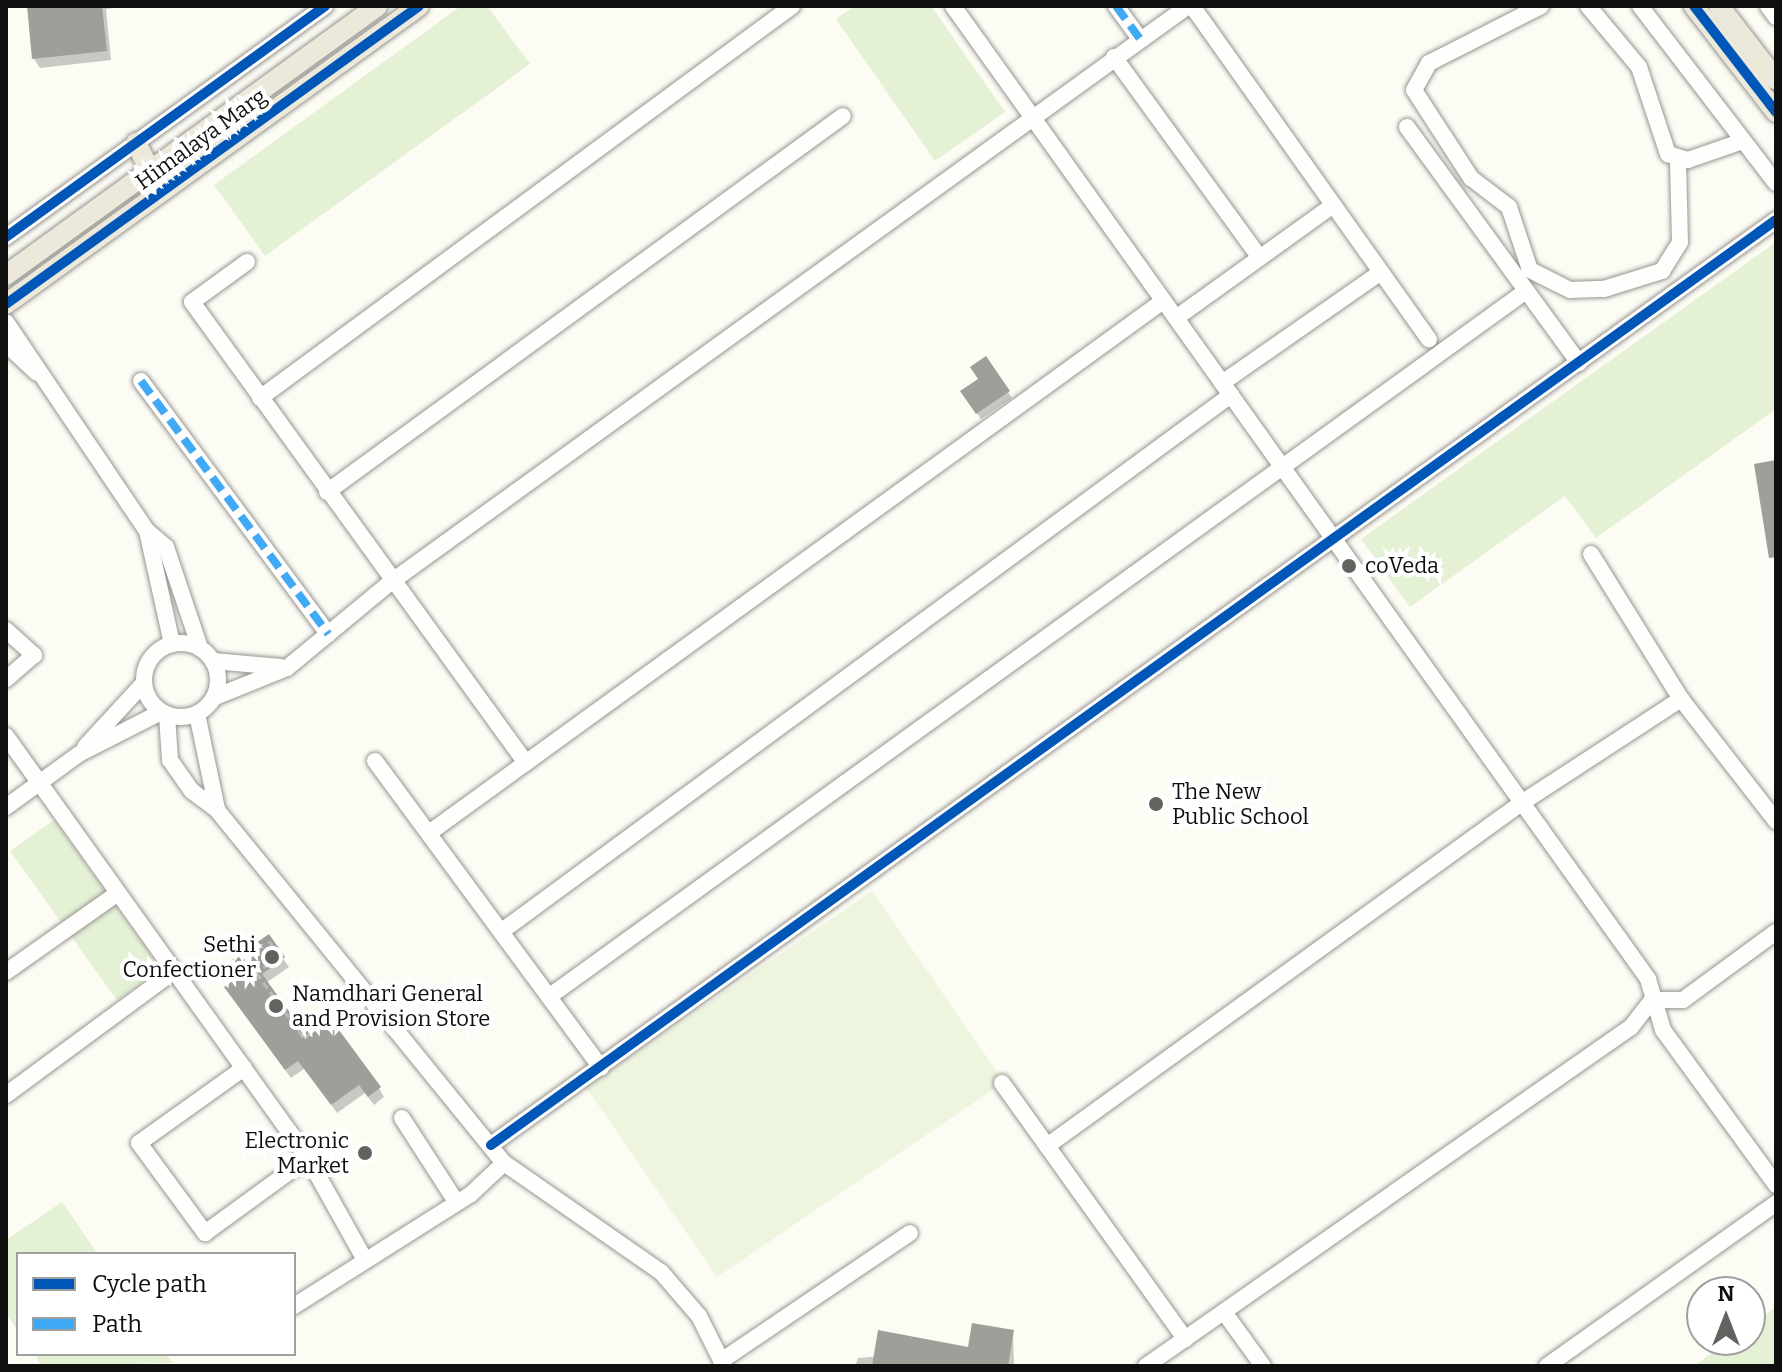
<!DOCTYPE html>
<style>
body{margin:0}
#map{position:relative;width:1782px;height:1372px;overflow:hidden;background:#fcfbf4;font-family:Bitter,serif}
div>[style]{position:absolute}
.green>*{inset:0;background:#e4f1d5}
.pitch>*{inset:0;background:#eef5df}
.shadow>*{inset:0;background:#0003}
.building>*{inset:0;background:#9f9e99}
.path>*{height:3px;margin-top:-1.5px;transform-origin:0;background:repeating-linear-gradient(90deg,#b9b9b8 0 8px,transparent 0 12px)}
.roads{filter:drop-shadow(0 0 2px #969592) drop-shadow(0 0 2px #969592)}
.minor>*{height:16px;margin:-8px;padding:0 8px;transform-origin:8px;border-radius:8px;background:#fffefd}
.minor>.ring{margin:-8px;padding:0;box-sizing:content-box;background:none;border:16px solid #fffefd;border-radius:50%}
.major>*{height:20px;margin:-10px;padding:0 10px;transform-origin:10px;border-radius:10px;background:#ece8da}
.quiet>*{height:8px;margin-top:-4px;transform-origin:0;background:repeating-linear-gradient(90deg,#3fa9f5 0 16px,transparent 0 24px)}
.cycleway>*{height:10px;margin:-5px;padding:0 5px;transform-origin:5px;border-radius:5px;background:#0057b8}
.dots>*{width:22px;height:22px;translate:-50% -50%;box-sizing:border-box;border:4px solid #fff;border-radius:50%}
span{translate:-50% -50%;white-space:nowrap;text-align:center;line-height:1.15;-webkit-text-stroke:8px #fff;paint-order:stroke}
.street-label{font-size:22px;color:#0f0f0f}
.poi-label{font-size:22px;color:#0f0f0f}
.left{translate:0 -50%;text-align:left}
.right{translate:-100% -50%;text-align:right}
.frame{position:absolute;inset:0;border:8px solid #0f0f0f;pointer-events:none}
.legend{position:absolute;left:16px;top:1252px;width:280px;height:104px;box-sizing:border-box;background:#fff;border:2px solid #9f9f9f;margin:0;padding:10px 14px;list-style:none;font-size:24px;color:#0f0f0f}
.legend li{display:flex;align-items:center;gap:16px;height:40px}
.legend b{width:40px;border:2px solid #9f9f9f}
.north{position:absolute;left:1686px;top:1276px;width:80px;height:80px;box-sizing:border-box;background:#fff;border:2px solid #9f9f9f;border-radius:50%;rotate:0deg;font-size:22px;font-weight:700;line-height:32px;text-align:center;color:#0f0f0f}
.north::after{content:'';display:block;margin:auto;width:28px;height:36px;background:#62625f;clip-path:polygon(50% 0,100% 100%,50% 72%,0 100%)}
</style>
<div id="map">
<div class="green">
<i style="clip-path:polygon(461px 6px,487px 6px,530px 64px,265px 256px,214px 185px)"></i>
<i style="clip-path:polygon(854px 6px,931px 6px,1005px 112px,935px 161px,836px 19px)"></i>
<i style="clip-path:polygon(1776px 242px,1776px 409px,1596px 538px,1565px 496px,1410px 607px,1361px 539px)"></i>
<i style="clip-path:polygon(54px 820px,161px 969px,117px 1000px,10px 851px)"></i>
<i style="clip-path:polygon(62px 1202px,98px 1254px,18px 1254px,18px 1331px,6px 1313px,6px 1240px)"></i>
<i style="clip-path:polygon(1776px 1307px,1776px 1366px,1694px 1366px,1730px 1340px,1750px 1340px,1750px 1326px)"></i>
<i style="clip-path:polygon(34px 1354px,167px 1354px,173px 1363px,42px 1366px)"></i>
</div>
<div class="pitch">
<i style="clip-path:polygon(872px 891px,1004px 1082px,717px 1277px,586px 1087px)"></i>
</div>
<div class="shadow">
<i style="clip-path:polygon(46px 6px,131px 6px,106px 9px,111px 60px,40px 68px,34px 59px)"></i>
<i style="clip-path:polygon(1008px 392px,1012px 398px,981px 419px,966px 398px)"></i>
<i style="clip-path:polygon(268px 937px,289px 967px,266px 983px,304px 1034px,379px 1088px,384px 1097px,374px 1105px,365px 1093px,337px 1113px,305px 1068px,291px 1078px,232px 997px)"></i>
<i style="clip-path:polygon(1013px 1332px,1014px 1366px,855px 1366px,858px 1358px,970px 1349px)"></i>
</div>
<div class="building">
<i style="clip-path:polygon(27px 6px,102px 6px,107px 51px,32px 59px)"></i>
<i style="clip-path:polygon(986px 356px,1010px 391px,976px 414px,960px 391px,978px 379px,970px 367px)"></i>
<i style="clip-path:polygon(1776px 460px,1776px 557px,1769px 558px,1754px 464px)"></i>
<i style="clip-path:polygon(269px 934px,285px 957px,262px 974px,304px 1032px,328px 1015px,381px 1087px,368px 1097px,359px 1085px,331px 1105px,298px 1061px,285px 1070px,224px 987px,243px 973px,233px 959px)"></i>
<i style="clip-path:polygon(972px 1323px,1014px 1330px,1008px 1366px,872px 1366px,878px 1330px,968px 1347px)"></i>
</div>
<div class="path">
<i style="left:269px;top:941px;width:19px;rotate:54deg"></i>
<i style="left:280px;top:956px;width:29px;rotate:146deg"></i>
<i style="left:256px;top:972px;width:82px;rotate:54deg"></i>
<i style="left:304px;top:1038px;width:29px;rotate:-38deg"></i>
</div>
<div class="roads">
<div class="minor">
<i style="left:953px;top:6px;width:1196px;rotate:54.46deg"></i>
<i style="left:1648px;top:979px;width:53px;rotate:73.6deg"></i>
<i style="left:1663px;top:1030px;width:192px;rotate:53.9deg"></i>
<i style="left:1116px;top:6px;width:41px;rotate:54deg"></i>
<i style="left:1192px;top:6px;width:409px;rotate:54.6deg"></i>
<i style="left:1541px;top:6px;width:126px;rotate:153deg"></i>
<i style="left:1429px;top:63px;width:31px;rotate:119deg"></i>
<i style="left:1414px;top:90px;width:105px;rotate:57.1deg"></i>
<i style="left:1471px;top:178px;width:48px;rotate:37.3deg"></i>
<i style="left:1509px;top:207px;width:66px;rotate:71.6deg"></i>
<i style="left:1530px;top:270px;width:45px;rotate:26.6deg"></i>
<i style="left:1570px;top:290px;width:34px;rotate:-2deg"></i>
<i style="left:1604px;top:289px;width:61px;rotate:-17.2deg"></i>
<i style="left:1662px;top:271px;width:34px;rotate:-58deg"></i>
<i style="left:1680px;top:242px;width:83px;rotate:-91.4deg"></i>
<i style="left:1588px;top:6px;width:80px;rotate:50.1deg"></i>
<i style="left:1639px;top:67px;width:92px;rotate:71.6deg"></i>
<i style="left:1668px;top:154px;width:21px;rotate:17deg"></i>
<i style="left:1688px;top:160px;width:58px;rotate:-19.1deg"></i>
<i style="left:1640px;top:6px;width:223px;rotate:52.5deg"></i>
<i style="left:1768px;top:6px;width:14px;rotate:54deg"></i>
<i style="left:1114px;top:57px;width:248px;rotate:54deg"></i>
<i style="left:1407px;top:127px;width:292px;rotate:53.9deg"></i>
<i style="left:6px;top:237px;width:394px;rotate:-35.9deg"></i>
<i style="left:247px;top:262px;width:68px;rotate:144deg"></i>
<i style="left:192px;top:302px;width:569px;rotate:54.08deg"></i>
<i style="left:1176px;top:318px;width:193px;rotate:-35.7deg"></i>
<i style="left:6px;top:322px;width:252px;rotate:56deg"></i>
<i style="left:147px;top:531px;width:25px;rotate:40deg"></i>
<i style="left:166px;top:547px;width:107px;rotate:71.4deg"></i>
<i style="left:6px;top:344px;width:42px;rotate:43.1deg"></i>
<i style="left:141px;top:381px;width:315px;rotate:53.5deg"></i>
<i style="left:1222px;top:383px;width:194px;rotate:-34.9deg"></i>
<i style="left:260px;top:398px;width:661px;rotate:-36.38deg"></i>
<i style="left:327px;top:492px;width:638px;rotate:-36.08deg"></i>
<i style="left:147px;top:531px;width:116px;rotate:77.5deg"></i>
<i style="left:1591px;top:554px;width:171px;rotate:58.2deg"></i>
<i style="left:1681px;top:699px;width:155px;rotate:52.1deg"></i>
<i style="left:6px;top:630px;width:38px;rotate:42deg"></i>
<i style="left:34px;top:655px;width:37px;rotate:139deg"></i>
<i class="ring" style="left:144px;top:643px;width:58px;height:58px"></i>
<i style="left:213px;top:661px;width:68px;rotate:5deg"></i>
<i style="left:215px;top:697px;width:78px;rotate:-21.9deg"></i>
<i style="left:287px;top:668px;width:135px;rotate:-39.6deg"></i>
<i style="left:391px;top:582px;width:983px;rotate:-35.86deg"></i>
<i style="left:197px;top:714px;width:97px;rotate:78.1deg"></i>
<i style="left:167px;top:715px;width:45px;rotate:86.2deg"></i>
<i style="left:170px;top:760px;width:38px;rotate:55deg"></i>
<i style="left:192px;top:791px;width:31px;rotate:37deg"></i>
<i style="left:217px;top:810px;width:455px;rotate:50.9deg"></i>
<i style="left:504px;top:1163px;width:191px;rotate:34.8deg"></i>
<i style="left:661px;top:1272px;width:58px;rotate:49.2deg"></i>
<i style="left:699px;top:1316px;width:56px;rotate:63.4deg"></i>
<i style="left:6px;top:736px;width:519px;rotate:54.41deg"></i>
<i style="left:308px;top:1158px;width:115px;rotate:60.8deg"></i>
<i style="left:85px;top:747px;width:86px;rotate:-47.4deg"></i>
<i style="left:375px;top:761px;width:381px;rotate:53.6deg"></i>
<i style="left:6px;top:807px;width:90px;rotate:-36deg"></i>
<i style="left:79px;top:754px;width:92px;rotate:-27.1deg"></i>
<i style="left:429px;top:833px;width:907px;rotate:-35.93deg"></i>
<i style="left:502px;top:931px;width:905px;rotate:-36.33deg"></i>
<i style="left:6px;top:972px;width:137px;rotate:-35.2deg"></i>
<i style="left:550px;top:996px;width:1204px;rotate:-35.84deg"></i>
<i style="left:1652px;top:1000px;width:31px"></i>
<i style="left:1683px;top:1000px;width:115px;rotate:-36.2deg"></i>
<i style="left:244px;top:1068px;width:129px;rotate:144.5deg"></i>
<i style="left:139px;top:1143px;width:112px;rotate:53.7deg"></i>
<i style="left:205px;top:1233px;width:127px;rotate:-36.1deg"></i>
<i style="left:1002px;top:1083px;width:315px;rotate:54.4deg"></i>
<i style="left:6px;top:1095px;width:209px;rotate:-36.4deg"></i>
<i style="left:402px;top:1118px;width:98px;rotate:57.1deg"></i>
<i style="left:491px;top:1145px;width:1583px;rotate:-35.75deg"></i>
<i style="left:1047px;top:1146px;width:587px;rotate:-35.86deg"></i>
<i style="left:1523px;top:802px;width:189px;rotate:-33.1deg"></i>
<i style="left:294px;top:1306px;width:209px;rotate:-32.3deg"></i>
<i style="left:471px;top:1194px;width:45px;rotate:-43.2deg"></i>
<i style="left:1224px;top:1312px;width:67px;rotate:54.2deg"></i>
<i style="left:721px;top:1361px;width:228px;rotate:-34.1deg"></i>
<i style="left:1146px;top:1366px;width:592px;rotate:-34.95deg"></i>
<i style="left:1631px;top:1027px;width:34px;rotate:-52deg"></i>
<i style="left:1547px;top:1366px;width:281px;rotate:-35.4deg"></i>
</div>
<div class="major">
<i style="left:1694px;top:6px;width:134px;rotate:52.3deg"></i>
<i style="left:1719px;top:6px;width:93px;rotate:52.4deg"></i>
<i style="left:136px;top:143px;width:30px;rotate:63deg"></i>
<i style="left:6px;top:275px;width:458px;rotate:-35.9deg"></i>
<i style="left:6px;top:304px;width:509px;rotate:-35.81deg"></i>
</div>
</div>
<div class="quiet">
<i style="left:1116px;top:6px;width:41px;rotate:54deg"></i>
<i style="left:141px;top:381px;width:315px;rotate:53.5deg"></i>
</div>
<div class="cycleway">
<i style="left:1694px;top:6px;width:134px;rotate:52.3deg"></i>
<i style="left:6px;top:237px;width:394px;rotate:-35.9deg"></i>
<i style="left:6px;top:304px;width:509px;rotate:-35.81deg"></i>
<i style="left:491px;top:1145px;width:1583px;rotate:-35.75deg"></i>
</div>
<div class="dots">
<i style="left:1349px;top:566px;background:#62625f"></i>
<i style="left:1156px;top:804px;background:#62625f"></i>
<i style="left:272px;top:957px;background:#62625f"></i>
<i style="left:276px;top:1006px;background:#62625f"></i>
<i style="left:365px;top:1153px;background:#62625f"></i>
</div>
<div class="street-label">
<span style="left:201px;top:139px;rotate:-36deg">Himalaya Marg</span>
</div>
<div class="poi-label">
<span class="left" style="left:1365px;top:566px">coVeda</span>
<span class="left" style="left:1172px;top:804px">The New<br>Public School</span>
<span class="right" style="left:256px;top:957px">Sethi<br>Confectioner</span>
<span class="left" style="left:292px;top:1006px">Namdhari General<br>and Provision Store</span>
<span class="right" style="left:349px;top:1153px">Electronic<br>Market</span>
</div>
<div class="frame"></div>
<ul class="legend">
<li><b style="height:10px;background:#0057b8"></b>Cycle path</li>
<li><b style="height:10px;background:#3fa9f5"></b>Path</li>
</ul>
<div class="north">N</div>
</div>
